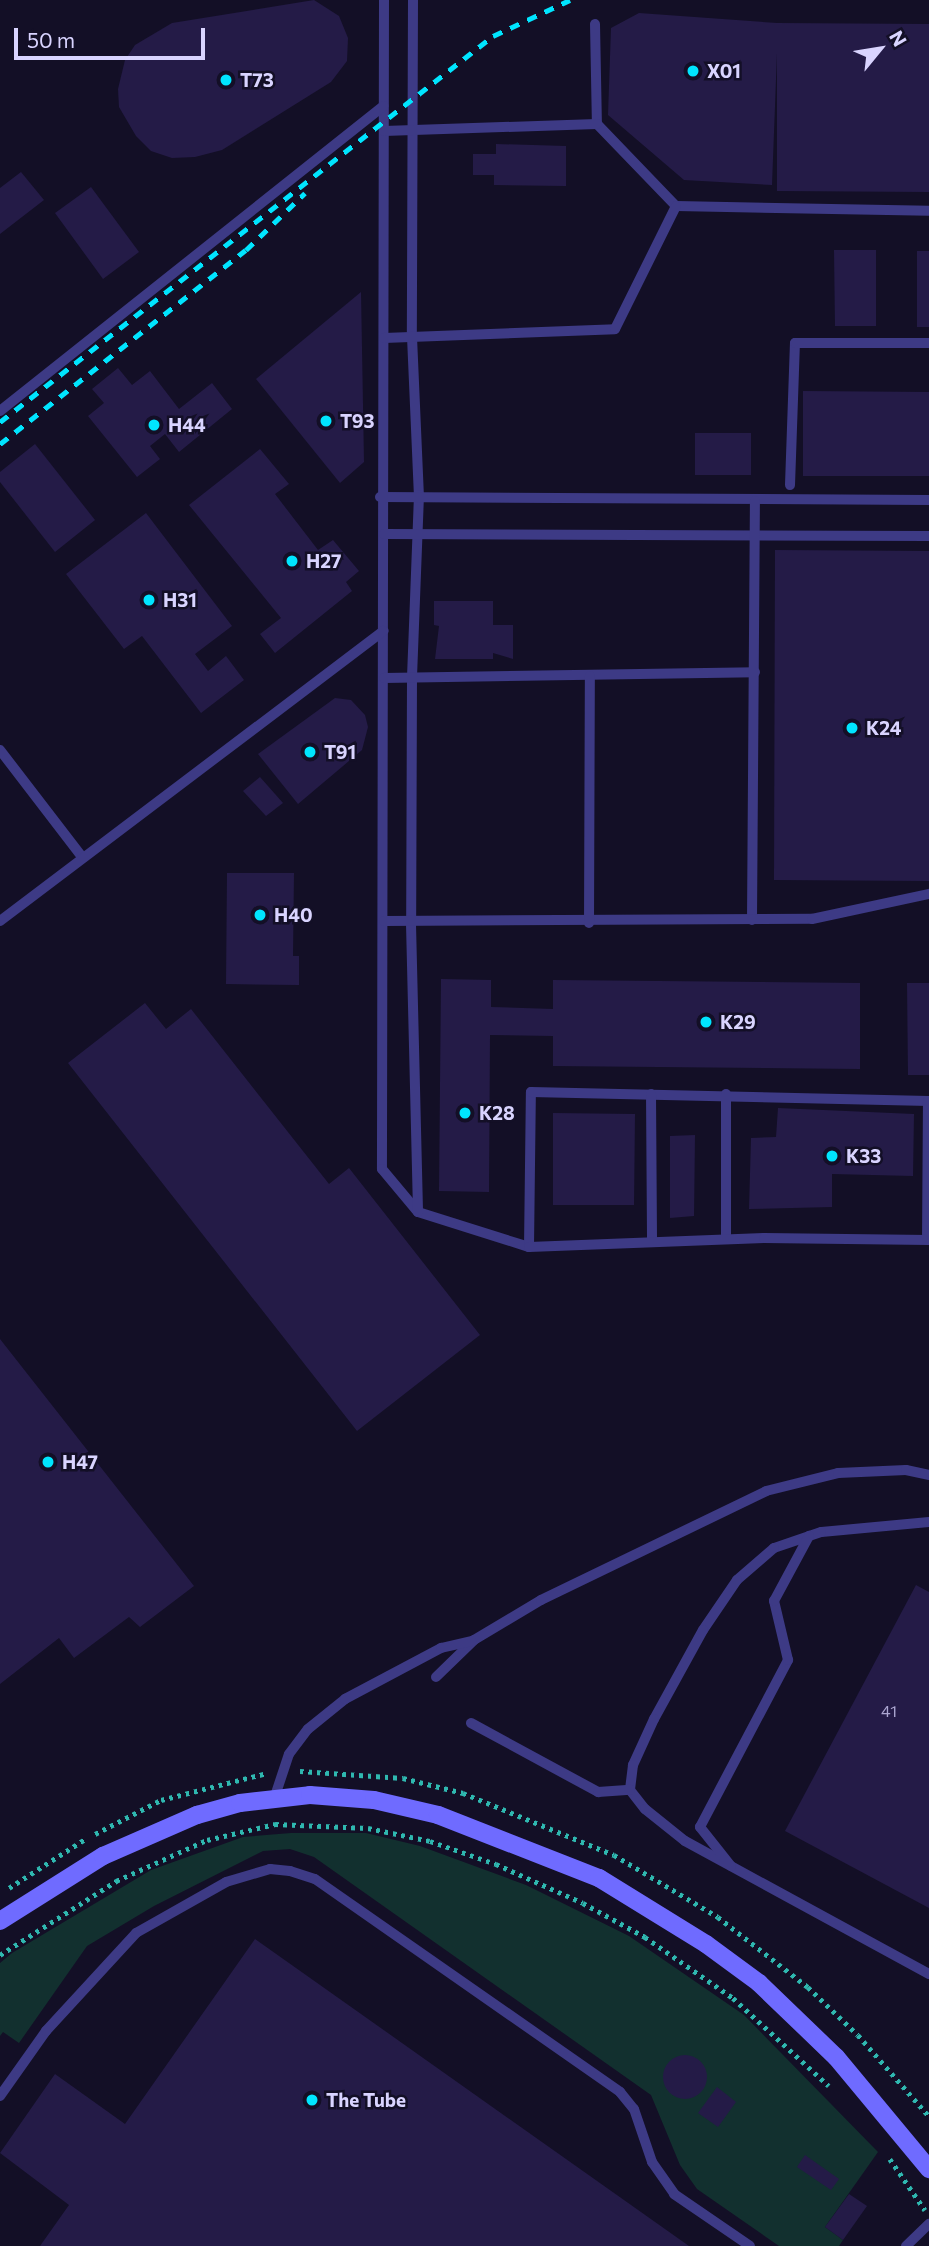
<!DOCTYPE html>
<style>
body{margin:0}
#map{position:relative;width:929px;height:2246px;overflow:hidden;background:#130f26;font-family:Commissioner,sans-serif}
div>[style]{position:absolute}
.green>*{inset:0;background:#12302f}
.building>*{inset:0;background:#241b47}
.round{border-radius:50%}
.path>*{height:4.5px;margin-top:-2.25px;transform-origin:0;background:repeating-linear-gradient(90deg,#2fb8b0 0 3.5px,transparent 0 8.5px)}
.lane>*{height:10px;margin:-5px;padding:0 5px;transform-origin:5px;border-radius:5px;background:#3d3a85}
.secondary>*{height:18px;margin:-9px;padding:0 9px;transform-origin:9px;border-radius:9px;background:#6f6bff}
.rail>*{height:5px;margin-top:-2.5px;transform-origin:0;background:repeating-linear-gradient(90deg,#00e5ff 0 10px,transparent 0 19px)}
.dots>*{width:19px;height:19px;translate:-50% -50%;box-sizing:border-box;border:4px solid #130f26;border-radius:50%}
span{translate:-50% -50%;white-space:nowrap;text-align:center;line-height:1.15;-webkit-text-stroke:5px #130f26;paint-order:stroke}
.number-label{font-size:16px;color:#aca6d1}
.number-label span{-webkit-text-stroke-width:0}
.poi-label{font-size:19px;color:#d9d4ff;font-weight:700}
.left{translate:0 -50%;text-align:left}
.north{position:absolute;left:845px;top:14px;width:70px;height:70px;-webkit-text-stroke:5px #130f26;paint-order:stroke;rotate:60deg;font-size:19px;font-weight:700;line-height:28px;text-align:center;color:#d9d4ff}
.north::after{content:'';display:block;margin:auto;width:24px;height:32px;background:#d9d4ff;clip-path:polygon(50% 0,100% 100%,50% 72%,0 100%)}
.scale{position:absolute;left:14px;top:28px;width:191px;height:32px;box-sizing:border-box;border:4px solid #d9d4ff;border-top:0;padding-left:9px;font-size:21px;line-height:24px;white-space:nowrap;color:#d9d4ff;-webkit-text-stroke:5px #130f26;paint-order:stroke}
</style>
<div id="map">
<div class="green">
<i style="clip-path:polygon(291px 1833px,366px 1833px,420px 1846px,526px 1885px,629px 1936px,744px 2015px,878px 2152px,825px 2227px,843px 2240px,839px 2246px,779px 2246px,697px 2189px,680px 2165px,651px 2095px,314px 1857px,290px 1849px,263px 1851px,154px 1906px,87px 1946px,19px 2043px,3px 2032px,0 2036px,0 1963px,12px 1953px,151px 1870px,243px 1837px)"></i>
</div>
<div class="building">
<i style="clip-path:polygon(314px 0,339px 16px,348px 38px,347px 61px,331px 82px,222px 150px,195px 157px,172px 158px,151px 151px,136px 136px,119px 107px,118px 89px,125px 60px,135px 45px,172px 23px)"></i>
<i style="clip-path:polygon(639px 13px,777px 23px,929px 24px,929px 192px,777px 191px,777px 53px,772px 185px,684px 180px,608px 115px,611px 28px)"></i>
<i style="clip-path:polygon(496px 144px,566px 146px,566px 186px,494px 185px,494px 175px,473px 175px,473px 154px,496px 154px)"></i>
<i style="clip-path:polygon(21px 172px,44px 200px,0 234px,0 188px)"></i>
<i style="clip-path:polygon(91px 187px,139px 252px,103px 279px,55px 213px)"></i>
<i style="clip-path:polygon(834px 250px,876px 250px,876px 326px,835px 326px)"></i>
<i style="clip-path:polygon(917px 251px,929px 251px,929px 327px,917px 327px)"></i>
<i style="clip-path:polygon(361px 292px,364px 462px,340px 483px,256px 379px)"></i>
<i style="clip-path:polygon(118px 368px,132px 385px,150px 371px,179px 409px,212px 383px,232px 409px,179px 452px,165px 434px,150px 446px,160px 459px,137px 477px,88px 416px,104px 403px,92px 389px)"></i>
<i style="clip-path:polygon(803px 391px,929px 392px,929px 476px,803px 476px)"></i>
<i style="clip-path:polygon(695px 433px,751px 433px,751px 475px,695px 475px)"></i>
<i style="clip-path:polygon(35px 444px,95px 520px,55px 552px,0 482px,0 472px)"></i>
<i style="clip-path:polygon(260px 449px,289px 484px,275px 494px,318px 550px,333px 540px,359px 571px,346px 582px,352px 591px,275px 653px,260px 634px,281px 618px,189px 505px)"></i>
<i style="clip-path:polygon(146px 513px,232px 626px,195px 654px,208px 671px,226px 656px,244px 680px,201px 713px,142px 636px,124px 649px,66px 574px)"></i>
<i style="clip-path:polygon(775px 550px,929px 551px,929px 881px,774px 880px)"></i>
<i style="clip-path:polygon(434px 601px,493px 601px,493px 625px,513px 625px,513px 659px,493px 653px,493px 659px,435px 659px,439px 626px,434px 625px)"></i>
<i style="clip-path:polygon(335px 698px,351px 700px,365px 715px,368px 727px,362px 750px,298px 804px,258px 754px)"></i>
<i style="clip-path:polygon(260px 777px,283px 803px,266px 816px,243px 791px)"></i>
<i style="clip-path:polygon(227px 873px,294px 873px,293px 956px,299px 956px,299px 985px,226px 984px)"></i>
<i style="clip-path:polygon(441px 979px,491px 980px,491px 1007px,553px 1009px,553px 980px,860px 983px,860px 1069px,553px 1066px,553px 1036px,490px 1035px,489px 1192px,439px 1191px)"></i>
<i style="clip-path:polygon(907px 983px,929px 983px,929px 1075px,908px 1075px)"></i>
<i style="clip-path:polygon(145px 1003px,166px 1029px,191px 1009px,329px 1184px,349px 1168px,480px 1335px,357px 1431px,68px 1063px)"></i>
<i style="clip-path:polygon(778px 1108px,914px 1114px,913px 1176px,832px 1174px,832px 1207px,749px 1209px,751px 1138px,776px 1137px)"></i>
<i style="clip-path:polygon(553px 1113px,635px 1114px,634px 1205px,553px 1205px)"></i>
<i style="clip-path:polygon(695px 1135px,694px 1216px,670px 1218px,670px 1136px)"></i>
<i style="clip-path:polygon(0 1339px,194px 1586px,140px 1627px,129px 1617px,74px 1658px,59px 1638px,0 1684px)"></i>
<i style="clip-path:polygon(916px 1585px,929px 1592px,929px 1908px,785px 1831px)"></i>
<i style="clip-path:polygon(255px 1939px,689px 2246px,40px 2246px,69px 2205px,0 2153px,55px 2074px,125px 2124px)"></i>
<i class="round" style="left:663px;top:2055px;width:44px;height:44px"></i>
<i style="clip-path:polygon(717px 2087px,736px 2102px,718px 2127px,698px 2113px)"></i>
<i style="clip-path:polygon(805px 2155px,839px 2179px,831px 2190px,797px 2167px)"></i>
<i style="clip-path:polygon(849px 2194px,867px 2206px,843px 2240px,825px 2227px)"></i>
</div>
<div class="path">
<i style="left:300px;top:1771px;width:103px;rotate:3.9deg"></i>
<i style="left:403px;top:1778px;width:62px;rotate:14deg"></i>
<i style="left:463px;top:1793px;width:163px;rotate:22.3deg"></i>
<i style="left:614px;top:1855px;width:121px;rotate:30.8deg"></i>
<i style="left:718px;top:1917px;width:114px;rotate:37.9deg"></i>
<i style="left:808px;top:1987px;width:69px;rotate:43.8deg"></i>
<i style="left:858px;top:2035px;width:108px;rotate:48.8deg"></i>
<i style="left:95px;top:1834px;width:74px;rotate:-27.3deg"></i>
<i style="left:161px;top:1800px;width:109px;rotate:-14.3deg"></i>
<i style="left:9px;top:1888px;width:93px;rotate:-32.7deg"></i>
<i style="left:0;top:1955px;width:138px;rotate:-32.5deg"></i>
<i style="left:116px;top:1881px;width:100px;rotate:-24.3deg"></i>
<i style="left:207px;top:1840px;width:70px;rotate:-13.2deg"></i>
<i style="left:275px;top:1824px;width:93px;rotate:2.5deg"></i>
<i style="left:368px;top:1828px;width:63px;rotate:11.8deg"></i>
<i style="left:430px;top:1841px;width:70px;rotate:19.2deg"></i>
<i style="left:496px;top:1864px;width:95px;rotate:24.1deg"></i>
<i style="left:583px;top:1903px;width:71px;rotate:28.7deg"></i>
<i style="left:645px;top:1937px;width:107px;rotate:34.7deg"></i>
<i style="left:733px;top:1998px;width:130px;rotate:42.5deg"></i>
<i style="left:890px;top:2159px;width:62px;rotate:55.5deg"></i>
</div>
<div class="lane">
<i style="left:384px;top:0;width:1169px;rotate:90.1deg"></i>
<i style="left:382px;top:1169px;width:56px;rotate:50.1deg"></i>
<i style="left:418px;top:1212px;width:116px;rotate:17.5deg"></i>
<i style="left:529px;top:1247px;width:155px;rotate:-89.3deg"></i>
<i style="left:531px;top:1092px;width:398px;rotate:1.3deg"></i>
<i style="left:413px;top:0;width:337px;rotate:90.2deg"></i>
<i style="left:412px;top:337px;width:158px;rotate:87.5deg"></i>
<i style="left:419px;top:495px;width:183px;rotate:92.2deg"></i>
<i style="left:412px;top:678px;width:246px;rotate:90.2deg"></i>
<i style="left:411px;top:924px;width:288px;rotate:88.6deg"></i>
<i style="left:595px;top:24px;width:100px;rotate:88.9deg"></i>
<i style="left:597px;top:124px;width:114px;rotate:46.1deg"></i>
<i style="left:676px;top:206px;width:253px;rotate:1.1deg"></i>
<i style="left:384px;top:131px;width:213px;rotate:-1.9deg"></i>
<i style="left:384px;top:338px;width:231px;rotate:-2.2deg"></i>
<i style="left:615px;top:329px;width:137px;rotate:-63.6deg"></i>
<i style="left:0;top:411px;width:490px;rotate:-38.5deg"></i>
<i style="left:790px;top:485px;width:142px;rotate:-88deg"></i>
<i style="left:795px;top:343px;width:134px"></i>
<i style="left:380px;top:497px;width:549px;rotate:0.31deg"></i>
<i style="left:384px;top:534px;width:545px;rotate:0.21deg"></i>
<i style="left:384px;top:678px;width:371px;rotate:-0.9deg"></i>
<i style="left:0;top:750px;width:136px;rotate:52.5deg"></i>
<i style="left:752px;top:920px;width:419px;rotate:-89.6deg"></i>
<i style="left:0;top:921px;width:481px;rotate:-37.1deg"></i>
<i style="left:384px;top:921px;width:428px;rotate:-0.3deg"></i>
<i style="left:812px;top:919px;width:120px;rotate:-12.1deg"></i>
<i style="left:589px;top:923px;width:247px;rotate:-89.8deg"></i>
<i style="left:651px;top:1094px;width:148px;rotate:89.6deg"></i>
<i style="left:726px;top:1239px;width:145px;rotate:-90deg"></i>
<i style="left:927px;top:1240px;width:139px;rotate:-89.6deg"></i>
<i style="left:529px;top:1247px;width:235px;rotate:-2.2deg"></i>
<i style="left:764px;top:1238px;width:165px;rotate:0.7deg"></i>
<i style="left:929px;top:1522px;width:108px;rotate:174.7deg"></i>
<i style="left:821px;top:1532px;width:50px;rotate:161.2deg"></i>
<i style="left:774px;top:1548px;width:49px;rotate:139.1deg"></i>
<i style="left:737px;top:1580px;width:60px;rotate:124.2deg"></i>
<i style="left:703px;top:1630px;width:102px;rotate:118.8deg"></i>
<i style="left:654px;top:1719px;width:51px;rotate:114.5deg"></i>
<i style="left:633px;top:1765px;width:25px;rotate:97deg"></i>
<i style="left:630px;top:1790px;width:24px;rotate:52deg"></i>
<i style="left:645px;top:1809px;width:51px;rotate:38.7deg"></i>
<i style="left:685px;top:1841px;width:278px;rotate:28.6deg"></i>
<i style="left:436px;top:1677px;width:53px;rotate:-44.2deg"></i>
<i style="left:474px;top:1640px;width:78px;rotate:-30.8deg"></i>
<i style="left:541px;top:1600px;width:250px;rotate:-25.8deg"></i>
<i style="left:766px;top:1491px;width:74px;rotate:-14deg"></i>
<i style="left:838px;top:1473px;width:68px;rotate:-2.5deg"></i>
<i style="left:906px;top:1470px;width:24px;rotate:12deg"></i>
<i style="left:471px;top:1723px;width:145px;rotate:28.5deg"></i>
<i style="left:598px;top:1792px;width:32px;rotate:-4deg"></i>
<i style="left:274px;top:1799px;width:47px;rotate:-71.6deg"></i>
<i style="left:289px;top:1754px;width:31px;rotate:-53deg"></i>
<i style="left:308px;top:1729px;width:48px;rotate:-39deg"></i>
<i style="left:345px;top:1699px;width:109px;rotate:-28deg"></i>
<i style="left:441px;top:1648px;width:31px;rotate:-13deg"></i>
<i style="left:731px;top:1866px;width:50px;rotate:-128.5deg"></i>
<i style="left:700px;top:1827px;width:189px;rotate:-62.2deg"></i>
<i style="left:788px;top:1660px;width:61px;rotate:-103.3deg"></i>
<i style="left:774px;top:1601px;width:74px;rotate:-61.7deg"></i>
<i style="left:0;top:2096px;width:80px;rotate:-54.7deg"></i>
<i style="left:46px;top:2031px;width:133px;rotate:-47.4deg"></i>
<i style="left:136px;top:1933px;width:103px;rotate:-29.5deg"></i>
<i style="left:226px;top:1882px;width:46px;rotate:-16.5deg"></i>
<i style="left:270px;top:1869px;width:20px;rotate:6deg"></i>
<i style="left:290px;top:1871px;width:26px;rotate:18deg"></i>
<i style="left:315px;top:1879px;width:372px;rotate:34.9deg"></i>
<i style="left:620px;top:2092px;width:22px;rotate:51deg"></i>
<i style="left:634px;top:2109px;width:56px;rotate:71.2deg"></i>
<i style="left:652px;top:2162px;width:39px;rotate:55deg"></i>
<i style="left:674px;top:2194px;width:92px;rotate:34.4deg"></i>
<i style="left:906px;top:2246px;width:32px;rotate:-44deg"></i>
</div>
<div class="secondary">
<i style="left:0;top:1921px;width:122px;rotate:-32.3deg"></i>
<i style="left:103px;top:1856px;width:103px;rotate:-23.6deg"></i>
<i style="left:197px;top:1815px;width:45px;rotate:-15.6deg"></i>
<i style="left:240px;top:1803px;width:70px;rotate:-6.5deg"></i>
<i style="left:310px;top:1795px;width:64px;rotate:4.5deg"></i>
<i style="left:374px;top:1800px;width:66px;rotate:13.2deg"></i>
<i style="left:438px;top:1815px;width:173px;rotate:21.4deg"></i>
<i style="left:599px;top:1878px;width:126px;rotate:31.7deg"></i>
<i style="left:706px;top:1944px;width:66px;rotate:36.3deg"></i>
<i style="left:759px;top:1983px;width:107px;rotate:43.9deg"></i>
<i style="left:836px;top:2057px;width:146px;rotate:50.3deg"></i>
</div>
<div class="rail">
<i style="left:0;top:422px;width:626px;rotate:-38.06deg"></i>
<i style="left:493px;top:36px;width:85px;rotate:-25.1deg"></i>
<i style="left:0;top:444px;width:313px;rotate:-38.3deg"></i>
<i style="left:246px;top:250px;width:82px;rotate:-44deg"></i>
</div>
<div class="dots">
<i style="left:693px;top:71px;background:#00e5ff"></i>
<i style="left:226px;top:80px;background:#00e5ff"></i>
<i style="left:326px;top:421px;background:#00e5ff"></i>
<i style="left:154px;top:425px;background:#00e5ff"></i>
<i style="left:292px;top:561px;background:#00e5ff"></i>
<i style="left:149px;top:600px;background:#00e5ff"></i>
<i style="left:852px;top:728px;background:#00e5ff"></i>
<i style="left:310px;top:752px;background:#00e5ff"></i>
<i style="left:260px;top:915px;background:#00e5ff"></i>
<i style="left:706px;top:1022px;background:#00e5ff"></i>
<i style="left:465px;top:1113px;background:#00e5ff"></i>
<i style="left:832px;top:1156px;background:#00e5ff"></i>
<i style="left:48px;top:1462px;background:#00e5ff"></i>
<i style="left:312px;top:2100px;background:#00e5ff"></i>
</div>
<div class="number-label">
<span style="left:889px;top:1711px">41</span>
</div>
<div class="poi-label">
<span class="left" style="left:707px;top:71px">X01</span>
<span class="left" style="left:240px;top:80px">T73</span>
<span class="left" style="left:340px;top:421px">T93</span>
<span class="left" style="left:168px;top:425px">H44</span>
<span class="left" style="left:306px;top:561px">H27</span>
<span class="left" style="left:163px;top:600px">H31</span>
<span class="left" style="left:866px;top:728px">K24</span>
<span class="left" style="left:324px;top:752px">T91</span>
<span class="left" style="left:274px;top:915px">H40</span>
<span class="left" style="left:720px;top:1022px">K29</span>
<span class="left" style="left:479px;top:1113px">K28</span>
<span class="left" style="left:846px;top:1156px">K33</span>
<span class="left" style="left:62px;top:1462px">H47</span>
<span class="left" style="left:326px;top:2100px">The Tube</span>
</div>
<div class="north">N</div>
<div class="scale">50 m</div>
</div>
